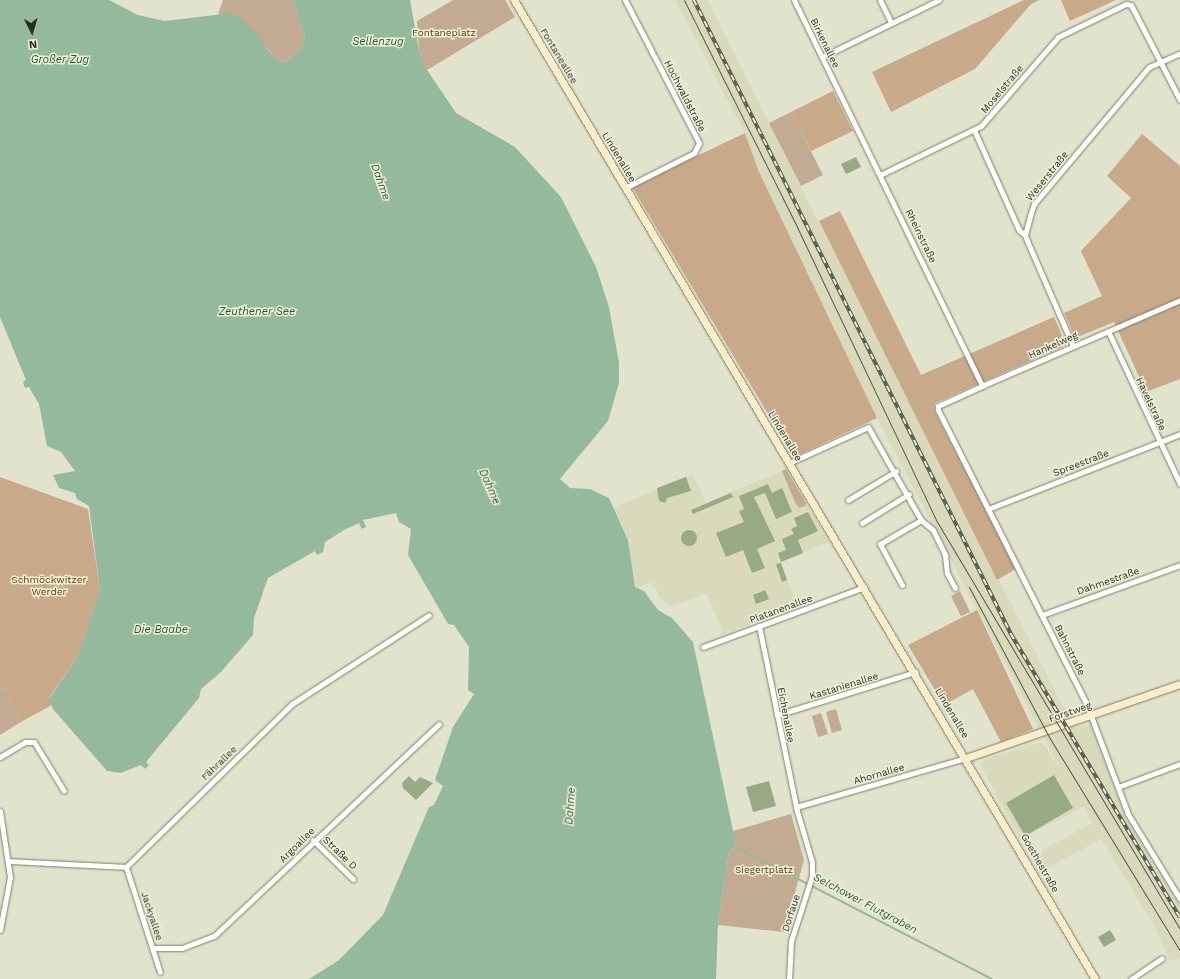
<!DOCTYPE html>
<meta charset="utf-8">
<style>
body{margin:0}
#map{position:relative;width:1180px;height:979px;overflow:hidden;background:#e2e3cc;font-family:"Work Sans",sans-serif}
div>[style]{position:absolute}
.built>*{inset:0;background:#d9dabc}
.green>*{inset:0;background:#c2aa93}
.forest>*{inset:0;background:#c8a98a}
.water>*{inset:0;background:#95b99d}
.stream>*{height:2px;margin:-1px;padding:0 1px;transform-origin:1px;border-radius:1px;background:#95b99d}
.building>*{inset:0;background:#97aa85}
.round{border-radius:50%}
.roads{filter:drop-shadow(0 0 1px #7d7e6a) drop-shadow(0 0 1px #7d7e6a)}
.street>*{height:5px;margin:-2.5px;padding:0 2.5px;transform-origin:2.5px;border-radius:2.5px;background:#fff}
.secondary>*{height:7px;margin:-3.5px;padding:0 3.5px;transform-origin:3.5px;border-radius:3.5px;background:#faedca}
.tram>*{height:1px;margin:-0.5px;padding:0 0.5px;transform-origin:0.5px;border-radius:0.5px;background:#55554a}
.rail>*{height:3.5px;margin-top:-1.75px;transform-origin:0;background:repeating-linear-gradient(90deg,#eff0d9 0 6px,#55554a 0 12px);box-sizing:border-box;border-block:1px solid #55554a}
span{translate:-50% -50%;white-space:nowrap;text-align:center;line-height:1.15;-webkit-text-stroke:3px #eff0d9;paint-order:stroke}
.park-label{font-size:10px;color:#603700}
.street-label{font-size:10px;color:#2e2e26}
.water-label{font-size:11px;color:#215933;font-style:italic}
.north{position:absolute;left:12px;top:12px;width:40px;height:40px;-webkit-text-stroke:3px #eff0d9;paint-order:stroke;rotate:175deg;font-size:11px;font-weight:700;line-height:16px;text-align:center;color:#2e2e26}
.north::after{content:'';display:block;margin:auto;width:14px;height:18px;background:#2e2e26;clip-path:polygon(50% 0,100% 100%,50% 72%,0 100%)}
</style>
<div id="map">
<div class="built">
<i style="clip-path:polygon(675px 0,707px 0,1059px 699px,1076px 728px,1090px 724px,1129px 820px,1180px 905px,1180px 958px,1170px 961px,1155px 927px,1101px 839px,1042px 871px,1032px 856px,1092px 823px,1084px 807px,1020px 839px,980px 765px,983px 760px,1042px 742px,1061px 770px,877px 418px,759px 172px,745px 133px)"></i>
<i style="clip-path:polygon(786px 469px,829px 542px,781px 562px,797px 607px,723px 634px,707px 593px,671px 607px,660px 598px,653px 582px,635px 588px,628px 540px,614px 507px,693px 475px,706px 503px)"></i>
</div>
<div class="green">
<i style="clip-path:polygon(223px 0,293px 0,305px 37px,301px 49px,286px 62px,277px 61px,268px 49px,218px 14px)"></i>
<i style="clip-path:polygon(453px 0,505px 0,515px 17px,427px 70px,419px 51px,417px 21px)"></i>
<i style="clip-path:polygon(791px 112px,823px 175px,801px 186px,769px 123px)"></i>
<i style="clip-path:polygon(786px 469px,806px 503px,805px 506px,799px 508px,795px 502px,782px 471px)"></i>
<i style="clip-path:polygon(960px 591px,970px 612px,961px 616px,951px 596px)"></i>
<i style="clip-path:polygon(6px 689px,19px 723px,0 735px,0 690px)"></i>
<i style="clip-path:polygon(836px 709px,842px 730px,832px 733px,826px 712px)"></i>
<i style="clip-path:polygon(821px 713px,828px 734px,818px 737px,812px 716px)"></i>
<i style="clip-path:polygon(791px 814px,804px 860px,784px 932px,718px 925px,729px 851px,736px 845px,733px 831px)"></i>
</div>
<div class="forest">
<i style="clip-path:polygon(1024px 0,1039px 0,1030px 5px,975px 69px,891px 112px,872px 72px)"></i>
<i style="clip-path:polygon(1061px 0,1116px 0,1070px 21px)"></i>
<i style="clip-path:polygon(833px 91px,853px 131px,811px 151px,791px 112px)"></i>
<i style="clip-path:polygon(745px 133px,759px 172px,877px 418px,794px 457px,632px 187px)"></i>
<i style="clip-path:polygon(1142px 134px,1180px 166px,1180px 379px,1146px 392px,1114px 322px,1075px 338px,1064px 313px,1102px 296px,1081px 251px,1131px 198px,1107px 176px)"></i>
<i style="clip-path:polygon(840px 211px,921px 375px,1054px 317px,1066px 345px,935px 403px,934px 410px,1016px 569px,997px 580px,819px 221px)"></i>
<i style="clip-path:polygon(0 477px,88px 509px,100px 590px,78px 656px,49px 698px,52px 705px,19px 723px,6px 689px,0 690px)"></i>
<i style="clip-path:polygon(977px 610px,1033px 729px,1001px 742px,973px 689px,944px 705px,908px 645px)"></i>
</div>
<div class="water">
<i style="clip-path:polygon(0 0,109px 0,138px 15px,165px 21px,231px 13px,245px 21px,277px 61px,286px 62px,301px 49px,305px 37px,293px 0,410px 0,419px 51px,427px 70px,456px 113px,515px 147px,561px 197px,596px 267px,609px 307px,619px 363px,619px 383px,608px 421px,560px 479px,570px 488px,590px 489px,609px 498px,628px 540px,635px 587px,644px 591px,658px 610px,672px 618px,693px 642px,736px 845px,729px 851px,718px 925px,716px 979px,309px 979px,339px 960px,383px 915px,429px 807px,434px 805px,443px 786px,435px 780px,453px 727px,474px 694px,468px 690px,469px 647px,454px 625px,448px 624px,408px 555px,411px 529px,399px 522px,396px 513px,363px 520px,366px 527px,362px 529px,359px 523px,344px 530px,325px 542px,323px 552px,317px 555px,315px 551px,268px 578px,254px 618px,253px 635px,220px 673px,201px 689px,199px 698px,146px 762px,149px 765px,145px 769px,141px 765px,121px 773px,107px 771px,53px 709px,49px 699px,78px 656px,100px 590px,89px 506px,77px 499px,75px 493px,59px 488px,53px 475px,75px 471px,61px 452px,47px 446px,39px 404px,29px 387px,25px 388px,23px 382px,26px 380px,0 317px)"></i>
</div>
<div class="stream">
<i style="left:734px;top:846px;width:290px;rotate:27.3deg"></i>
</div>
<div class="building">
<i style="clip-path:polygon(856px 157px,861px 167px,846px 174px,841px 164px)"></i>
<i style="clip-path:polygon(686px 477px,691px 491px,667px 498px,665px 503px,659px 501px,657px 488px)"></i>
<i style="clip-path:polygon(768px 484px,772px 493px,782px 488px,792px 512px,776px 519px,765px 493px,754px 497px,775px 541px,757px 549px,765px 568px,752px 573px,743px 550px,726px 557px,716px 533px,744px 522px,739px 511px,744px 509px,739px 496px)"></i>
<i style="clip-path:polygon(731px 493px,733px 497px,693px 514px,691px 510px)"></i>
<i style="clip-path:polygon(808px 512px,818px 531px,798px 540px,803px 553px,781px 562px,778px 553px,786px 550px,782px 539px,794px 534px,791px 529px,797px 526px,794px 518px)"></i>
<i class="round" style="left:681px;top:530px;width:16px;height:16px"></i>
<i style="clip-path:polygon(781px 563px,787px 580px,782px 582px,776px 564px)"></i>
<i style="clip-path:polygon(765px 590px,769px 599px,756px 604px,753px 595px)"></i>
<i style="clip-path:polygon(1054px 775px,1073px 808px,1025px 836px,1006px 803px)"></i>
<i style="clip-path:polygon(409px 776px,415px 782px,420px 777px,433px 783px,416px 800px,403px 788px,402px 783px)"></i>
<i style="clip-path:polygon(769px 781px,776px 806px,753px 812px,746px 787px)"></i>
<i style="clip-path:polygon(1110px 930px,1116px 940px,1104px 947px,1098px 937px)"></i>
</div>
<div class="roads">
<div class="street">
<i style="left:625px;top:0;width:161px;rotate:62.6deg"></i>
<i style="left:699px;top:143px;width:11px;rotate:117deg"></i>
<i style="left:694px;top:153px;width:77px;rotate:153.1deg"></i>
<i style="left:794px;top:0;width:429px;rotate:64deg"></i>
<i style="left:880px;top:0;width:25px;rotate:64deg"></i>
<i style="left:822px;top:57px;width:130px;rotate:-26deg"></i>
<i style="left:974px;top:130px;width:110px;rotate:65.8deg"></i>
<i style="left:1019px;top:230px;width:8px;rotate:40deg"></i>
<i style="left:880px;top:175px;width:112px;rotate:-25.9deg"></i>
<i style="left:981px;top:126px;width:118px;rotate:-49.1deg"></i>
<i style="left:1058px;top:37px;width:76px;rotate:-25.9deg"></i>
<i style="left:1126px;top:4px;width:5px;rotate:11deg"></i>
<i style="left:1131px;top:5px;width:107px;rotate:62.7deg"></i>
<i style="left:1108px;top:331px;width:169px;rotate:64.8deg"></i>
<i style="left:1073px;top:346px;width:112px;rotate:-113.6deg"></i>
<i style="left:1028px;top:243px;width:9px;rotate:-111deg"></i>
<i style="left:1025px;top:235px;width:20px;rotate:-75deg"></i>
<i style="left:1030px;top:216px;width:13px;rotate:-72deg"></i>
<i style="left:1034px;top:204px;width:179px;rotate:-50deg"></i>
<i style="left:1149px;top:67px;width:34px;rotate:-24deg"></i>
<i style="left:789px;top:463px;width:87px;rotate:-24.5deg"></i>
<i style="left:868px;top:427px;width:107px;rotate:60.3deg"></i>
<i style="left:921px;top:520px;width:16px;rotate:40deg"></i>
<i style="left:933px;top:530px;width:28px;rotate:64deg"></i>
<i style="left:945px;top:555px;width:18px;rotate:84deg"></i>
<i style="left:947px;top:573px;width:17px;rotate:62deg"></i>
<i style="left:848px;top:500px;width:56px;rotate:-31.1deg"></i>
<i style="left:988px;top:509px;width:206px;rotate:-21.3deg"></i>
<i style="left:862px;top:523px;width:55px;rotate:-31.7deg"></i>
<i style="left:902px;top:585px;width:47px;rotate:-118.2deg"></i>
<i style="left:880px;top:544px;width:48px;rotate:-30.3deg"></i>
<i style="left:1042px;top:615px;width:147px;rotate:-19.9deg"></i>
<i style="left:759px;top:626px;width:189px;rotate:78.4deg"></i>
<i style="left:797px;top:811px;width:53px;rotate:73.6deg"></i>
<i style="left:812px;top:862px;width:14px;rotate:90deg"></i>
<i style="left:812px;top:876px;width:68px;rotate:107.9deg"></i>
<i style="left:791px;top:941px;width:38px;rotate:93deg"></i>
<i style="left:703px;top:647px;width:172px;rotate:-20.4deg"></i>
<i style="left:777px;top:715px;width:145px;rotate:-17.3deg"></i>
<i style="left:0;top:757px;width:29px;rotate:-31deg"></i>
<i style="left:25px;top:742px;width:9px"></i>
<i style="left:34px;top:742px;width:57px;rotate:58.5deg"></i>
<i style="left:1118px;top:787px;width:66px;rotate:-20.4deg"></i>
<i style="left:796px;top:807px;width:177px;rotate:-16.1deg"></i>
<i style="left:0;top:811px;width:67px;rotate:81.4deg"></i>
<i style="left:10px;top:877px;width:54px;rotate:100.7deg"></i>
<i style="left:313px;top:840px;width:56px;rotate:44.3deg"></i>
<i style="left:8px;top:861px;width:118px;rotate:2.9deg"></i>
<i style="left:126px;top:867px;width:233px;rotate:-44.5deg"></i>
<i style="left:292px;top:704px;width:163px;rotate:-33deg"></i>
<i style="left:126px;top:867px;width:110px;rotate:72.1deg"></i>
<i style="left:1180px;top:899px;width:100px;rotate:-121.5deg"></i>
<i style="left:1128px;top:814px;width:119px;rotate:-110.7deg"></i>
<i style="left:1086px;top:703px;width:328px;rotate:-116.8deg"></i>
<i style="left:938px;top:410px;width:4px;rotate:-90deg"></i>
<i style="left:938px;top:406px;width:51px;rotate:-24.5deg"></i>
<i style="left:984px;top:385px;width:214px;rotate:-23.4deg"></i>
<i style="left:153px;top:948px;width:29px"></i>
<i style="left:182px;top:948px;width:34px;rotate:-21deg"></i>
<i style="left:214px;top:936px;width:309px;rotate:-43.3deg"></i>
<i style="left:1131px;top:979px;width:37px;rotate:-34deg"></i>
</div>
<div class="secondary">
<i style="left:514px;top:0;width:1138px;rotate:59.31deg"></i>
<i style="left:966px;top:758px;width:226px;rotate:-19.1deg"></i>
</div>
</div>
<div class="tram">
<i style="left:684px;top:0;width:254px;rotate:63.5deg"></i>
<i style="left:797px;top:227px;width:324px;rotate:64.6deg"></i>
<i style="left:936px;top:520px;width:476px;rotate:59.2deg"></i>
<i style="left:969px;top:587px;width:170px;rotate:61.9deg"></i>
<i style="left:1049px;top:737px;width:251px;rotate:58.5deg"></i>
</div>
<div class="rail">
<i style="left:694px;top:0;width:709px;rotate:63.43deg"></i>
<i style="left:1011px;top:634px;width:330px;rotate:59.2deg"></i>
</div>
<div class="park-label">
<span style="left:444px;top:33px">Fontaneplatz</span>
<span style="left:49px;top:585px">Schmöckwitzer<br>Werder</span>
<span style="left:764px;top:870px">Siegertplatz</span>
</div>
<div class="street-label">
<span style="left:825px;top:43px;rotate:64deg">Birkenallee</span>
<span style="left:559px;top:56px;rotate:59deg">Fontaneallee</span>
<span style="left:1002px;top:89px;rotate:-50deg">Moselstraße</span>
<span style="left:685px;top:96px;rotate:63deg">Hochwaldstraße</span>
<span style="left:619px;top:157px;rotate:59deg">Lindenallee</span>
<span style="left:1047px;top:176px;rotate:-51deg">Weserstraße</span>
<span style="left:921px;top:236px;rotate:64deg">Rheinstraße</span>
<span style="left:1053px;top:345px;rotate:-24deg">Hankelweg</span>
<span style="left:1151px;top:404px;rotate:65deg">Havelstraße</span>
<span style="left:785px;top:436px;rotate:59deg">Lindenallee</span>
<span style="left:1081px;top:463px;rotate:-21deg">Spreestraße</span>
<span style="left:1108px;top:581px;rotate:-19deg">Dahmestraße</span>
<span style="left:781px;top:609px;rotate:-20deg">Platanenallee</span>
<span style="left:1070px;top:650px;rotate:63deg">Bahnstraße</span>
<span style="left:844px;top:686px;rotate:-17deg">Kastanienallee</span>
<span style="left:1070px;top:712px;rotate:-19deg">Forstweg</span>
<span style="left:952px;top:713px;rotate:59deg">Lindenallee</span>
<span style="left:786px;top:715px;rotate:79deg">Eichenallee</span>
<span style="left:219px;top:763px;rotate:-44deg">Fährallee</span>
<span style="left:879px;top:774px;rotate:-16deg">Ahornallee</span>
<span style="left:297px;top:845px;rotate:-45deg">Argoallee</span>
<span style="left:340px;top:853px;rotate:44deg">Straße D</span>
<span style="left:1040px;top:863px;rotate:60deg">Goethestraße</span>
<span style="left:791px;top:913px;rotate:-72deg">Dorfaue</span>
<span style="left:152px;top:916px;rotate:72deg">Jackyallee</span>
</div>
<div class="water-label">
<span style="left:378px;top:42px">Sellenzug</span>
<span style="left:60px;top:60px">Großer Zug</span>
<span style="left:380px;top:182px;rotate:70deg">Dahme</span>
<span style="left:257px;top:312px">Zeuthener See</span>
<span style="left:489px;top:487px;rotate:66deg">Dahme</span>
<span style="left:161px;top:630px">Die Baabe</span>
<span style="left:571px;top:806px;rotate:-86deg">Dahme</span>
<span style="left:865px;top:904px;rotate:28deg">Selchower Flutgraben</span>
</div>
<div class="north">N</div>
</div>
